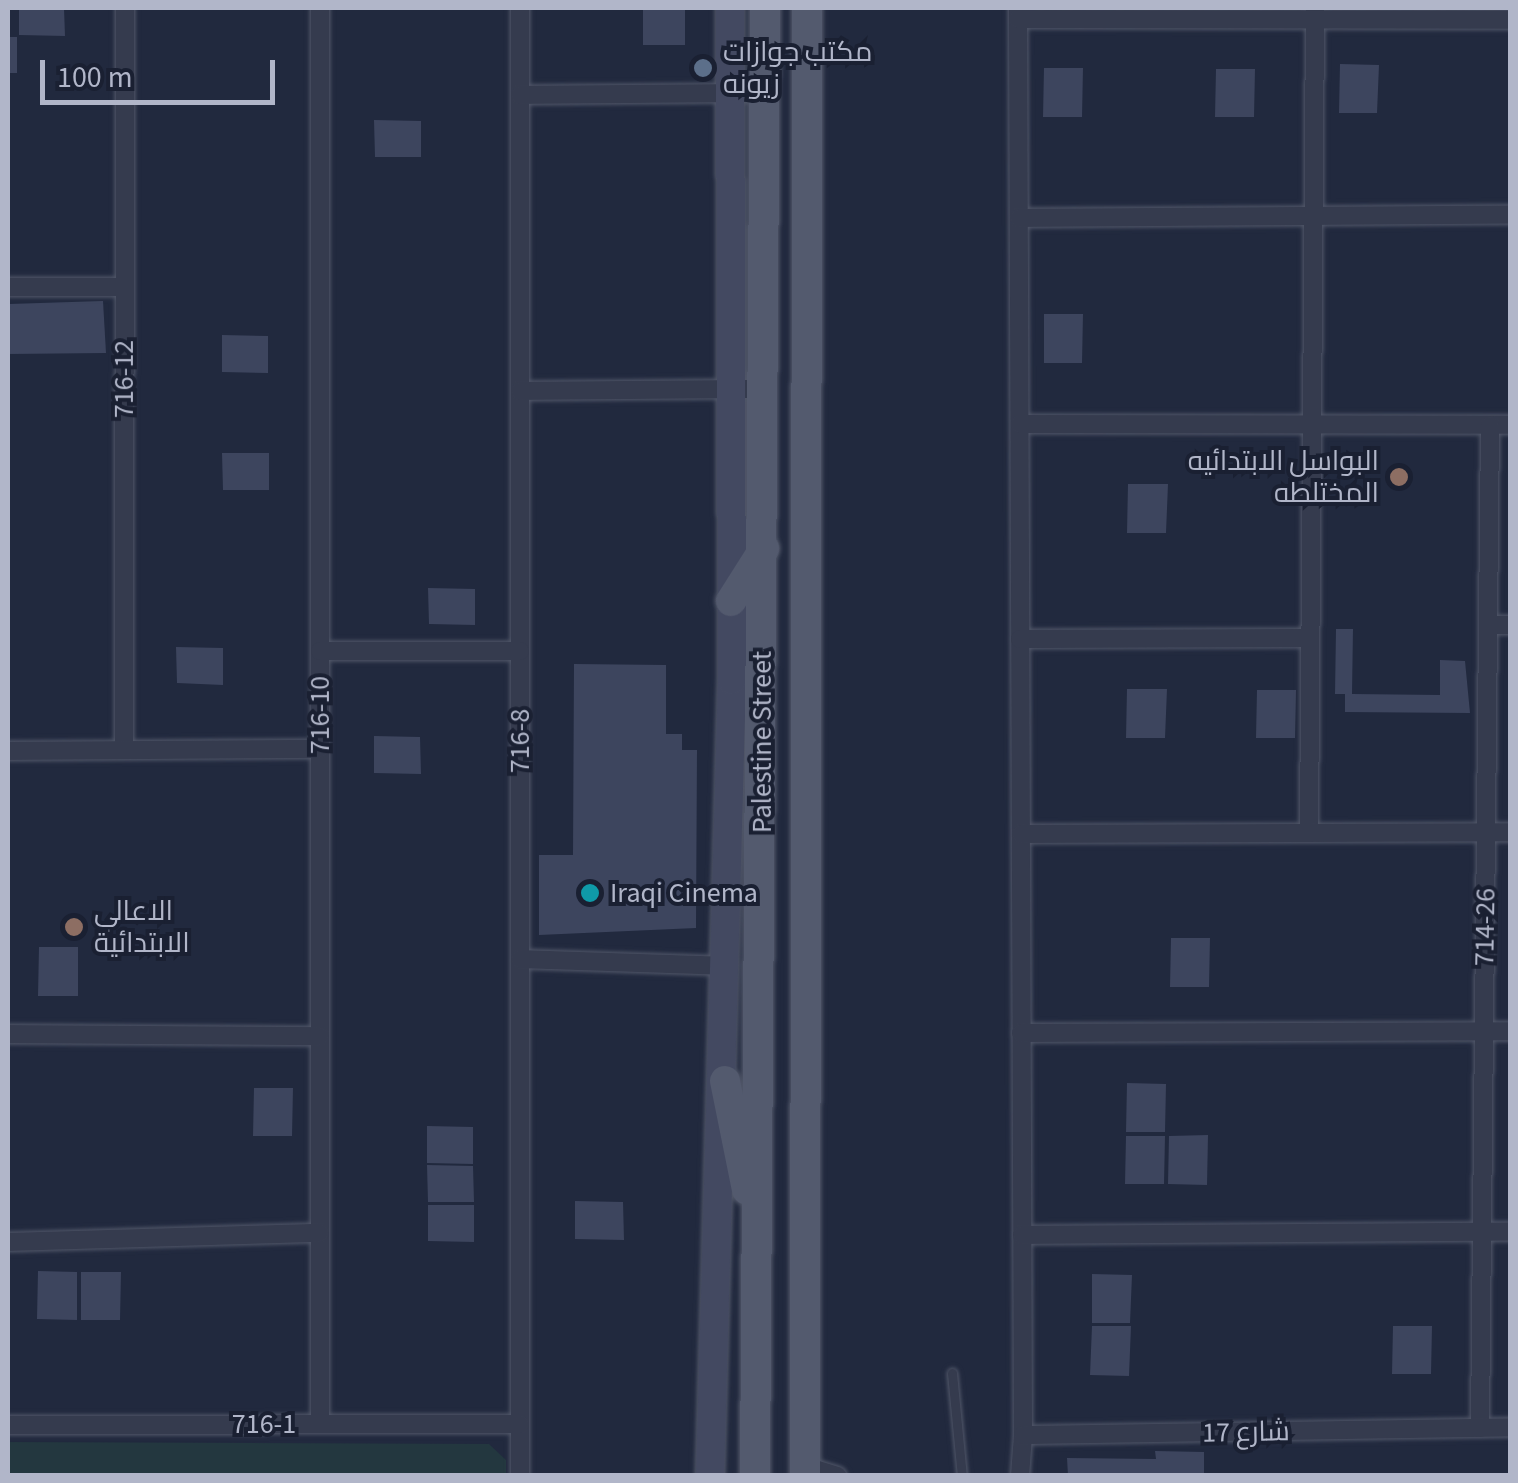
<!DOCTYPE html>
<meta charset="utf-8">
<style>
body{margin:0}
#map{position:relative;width:1518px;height:1483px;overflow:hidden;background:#21293e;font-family:"Source Sans 3",Cairo,sans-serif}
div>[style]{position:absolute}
.green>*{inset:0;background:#23373f}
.building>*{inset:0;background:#3d455e}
.roads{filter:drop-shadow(0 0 2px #505668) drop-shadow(0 0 2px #505668)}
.lane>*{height:9px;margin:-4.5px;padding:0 4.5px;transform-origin:4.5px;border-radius:4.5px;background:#353b4e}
.street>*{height:18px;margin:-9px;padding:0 9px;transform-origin:9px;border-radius:9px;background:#353b4e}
.secondary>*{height:28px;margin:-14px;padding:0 14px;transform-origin:14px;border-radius:14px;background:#434961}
.primary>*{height:30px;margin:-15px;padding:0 15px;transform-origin:15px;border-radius:15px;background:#535a6e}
.dots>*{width:28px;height:28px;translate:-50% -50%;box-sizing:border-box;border:5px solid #1a2032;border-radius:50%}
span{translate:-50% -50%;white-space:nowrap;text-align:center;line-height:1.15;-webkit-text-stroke:8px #1a2032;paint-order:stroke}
.poi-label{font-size:28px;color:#b1b6c9}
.left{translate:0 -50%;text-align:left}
.right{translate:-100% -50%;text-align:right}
.street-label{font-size:28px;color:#b1b6c9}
.frame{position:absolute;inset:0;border:10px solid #b1b6c9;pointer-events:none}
.scale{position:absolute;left:40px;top:60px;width:235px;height:45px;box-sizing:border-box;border:5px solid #b1b6c9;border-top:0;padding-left:12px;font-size:30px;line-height:35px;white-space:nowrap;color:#b1b6c9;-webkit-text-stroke:8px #1a2032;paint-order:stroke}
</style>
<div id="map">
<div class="green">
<i style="clip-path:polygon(8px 1442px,489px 1444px,506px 1460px,506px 1475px,8px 1475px)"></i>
</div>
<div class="building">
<i style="clip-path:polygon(19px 8px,64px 8px,65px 36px,19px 35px)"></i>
<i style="clip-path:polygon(643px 8px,685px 8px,685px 45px,643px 45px)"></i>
<i style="clip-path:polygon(8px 37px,17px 37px,17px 73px,8px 73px)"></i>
<i style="clip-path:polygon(1340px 64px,1379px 65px,1377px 113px,1339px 113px)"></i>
<i style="clip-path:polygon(1044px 68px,1083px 68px,1082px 117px,1043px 117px)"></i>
<i style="clip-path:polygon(1216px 69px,1255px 69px,1254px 117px,1215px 117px)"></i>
<i style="clip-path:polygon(374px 120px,421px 121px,421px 157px,375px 157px)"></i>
<i style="clip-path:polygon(103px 301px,106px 353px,8px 354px,8px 304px)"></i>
<i style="clip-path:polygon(1044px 314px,1083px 314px,1082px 363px,1044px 363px)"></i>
<i style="clip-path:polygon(222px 335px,268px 336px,268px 373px,222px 372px)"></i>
<i style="clip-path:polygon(222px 453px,269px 453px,269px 490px,223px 490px)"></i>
<i style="clip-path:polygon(1128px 484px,1168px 484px,1166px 533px,1127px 533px)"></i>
<i style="clip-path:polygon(428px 588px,475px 589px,475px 625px,429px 624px)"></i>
<i style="clip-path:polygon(1336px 629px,1353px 629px,1352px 694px,1440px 695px,1440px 660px,1465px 661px,1470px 713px,1345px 712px,1345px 694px,1335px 694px)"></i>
<i style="clip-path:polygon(176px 647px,223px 648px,223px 685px,177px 683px)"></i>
<i style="clip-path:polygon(574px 664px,666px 665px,666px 734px,682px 734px,682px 750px,697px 750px,696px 928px,539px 935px,539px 855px,573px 855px)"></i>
<i style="clip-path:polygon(1127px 689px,1167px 689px,1165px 738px,1126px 738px)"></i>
<i style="clip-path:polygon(1257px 690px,1296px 690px,1295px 738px,1256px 738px)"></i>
<i style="clip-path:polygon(374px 736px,420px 737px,421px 774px,374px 773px)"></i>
<i style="clip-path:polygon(1171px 938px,1210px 938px,1209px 987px,1170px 987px)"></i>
<i style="clip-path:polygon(39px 947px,78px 947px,78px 996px,38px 996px)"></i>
<i style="clip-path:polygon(1127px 1083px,1166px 1084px,1165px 1132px,1126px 1132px)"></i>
<i style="clip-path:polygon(254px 1088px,293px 1088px,292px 1136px,253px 1136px)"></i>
<i style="clip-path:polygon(427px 1126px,473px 1127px,473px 1164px,427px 1163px)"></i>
<i style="clip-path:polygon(1208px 1135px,1207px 1185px,1168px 1184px,1169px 1136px)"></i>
<i style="clip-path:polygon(1126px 1136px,1165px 1136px,1164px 1184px,1125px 1184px)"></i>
<i style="clip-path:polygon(427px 1165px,473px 1166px,474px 1202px,428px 1202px)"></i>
<i style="clip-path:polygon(575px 1201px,623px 1202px,624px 1240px,575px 1239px)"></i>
<i style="clip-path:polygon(428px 1205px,474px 1205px,474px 1242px,428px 1241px)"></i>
<i style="clip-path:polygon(38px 1271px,77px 1272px,77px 1320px,37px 1319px)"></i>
<i style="clip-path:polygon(81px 1272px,121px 1272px,120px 1320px,81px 1320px)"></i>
<i style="clip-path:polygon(1092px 1274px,1132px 1275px,1130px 1323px,1092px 1323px)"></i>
<i style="clip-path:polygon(1092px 1326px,1131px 1326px,1129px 1376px,1090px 1375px)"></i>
<i style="clip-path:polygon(1393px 1326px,1432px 1326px,1431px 1374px,1392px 1374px)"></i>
<i style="clip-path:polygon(1155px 1451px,1204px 1452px,1204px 1476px,1068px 1476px,1067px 1458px,1156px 1459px)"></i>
</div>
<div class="roads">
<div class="lane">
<i style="left:952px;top:1373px;width:103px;rotate:84.5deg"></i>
</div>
<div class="street">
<i style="left:320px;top:8px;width:1415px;rotate:90deg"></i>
<i style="left:520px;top:8px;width:1468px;rotate:90deg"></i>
<i style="left:1018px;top:8px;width:1427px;rotate:89.8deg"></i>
<i style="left:1018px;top:19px;width:492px;rotate:0.1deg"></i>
<i style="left:520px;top:95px;width:245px;rotate:-0.5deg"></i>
<i style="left:1019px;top:218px;width:491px;rotate:-0.4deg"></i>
<i style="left:8px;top:287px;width:117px"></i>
<i style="left:520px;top:391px;width:245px;rotate:-0.5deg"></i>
<i style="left:1020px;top:424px;width:490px;rotate:0.1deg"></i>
<i style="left:1488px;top:625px;width:22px"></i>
<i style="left:1020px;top:639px;width:290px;rotate:-0.2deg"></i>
<i style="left:320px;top:651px;width:200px"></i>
<i style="left:124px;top:750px;width:742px;rotate:-89.92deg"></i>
<i style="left:8px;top:751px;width:312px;rotate:-0.4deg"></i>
<i style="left:1309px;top:833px;width:825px;rotate:-89.58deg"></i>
<i style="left:1021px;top:834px;width:489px;rotate:-0.2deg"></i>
<i style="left:520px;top:959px;width:208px;rotate:1.9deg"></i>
<i style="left:1021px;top:1033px;width:489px;rotate:-0.2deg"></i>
<i style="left:8px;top:1034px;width:312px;rotate:0.4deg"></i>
<i style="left:1022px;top:1235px;width:488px;rotate:-0.4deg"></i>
<i style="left:8px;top:1242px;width:312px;rotate:-1.7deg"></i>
<i style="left:8px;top:1425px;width:512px;rotate:-0.11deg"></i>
<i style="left:1480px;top:1428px;width:1003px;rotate:-89.43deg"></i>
<i style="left:805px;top:1466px;width:34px;rotate:17deg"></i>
<i style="left:1020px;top:1476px;width:41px;rotate:-85.8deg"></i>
<i style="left:1023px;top:1435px;width:487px;rotate:-0.9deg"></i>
</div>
<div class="secondary">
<i style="left:710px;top:1476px;width:796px;rotate:-88.42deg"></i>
<i style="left:732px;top:680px;width:672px;rotate:-90.17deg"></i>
</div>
<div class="primary">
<i style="left:731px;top:601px;width:62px;rotate:-57.6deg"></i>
<i style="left:725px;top:1081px;width:111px;rotate:78.6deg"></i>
<i style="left:755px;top:1476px;width:1468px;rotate:-89.61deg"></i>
<i style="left:805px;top:1476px;width:1468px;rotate:-89.92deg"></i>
</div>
</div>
<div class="dots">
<i style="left:703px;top:68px;background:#5c6f8a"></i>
<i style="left:1399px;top:477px;background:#8d6e63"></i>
<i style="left:590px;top:893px;background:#0f9aa8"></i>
<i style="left:74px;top:927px;background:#8d6e63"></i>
</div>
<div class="poi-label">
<span class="left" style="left:723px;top:68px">مكتب جوازات<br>زيونه</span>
<span class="right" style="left:1379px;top:477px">البواسل الابتدائيه<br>المختلطه</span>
<span class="left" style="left:610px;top:893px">Iraqi Cinema</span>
<span class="left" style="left:94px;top:927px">الاعالي<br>الابتدائية</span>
</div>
<div class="street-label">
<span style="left:124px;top:379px;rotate:-90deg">716-12</span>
<span style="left:320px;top:715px;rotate:-90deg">716-10</span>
<span style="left:520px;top:741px;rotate:-90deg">716-8</span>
<span style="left:762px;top:742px;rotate:-90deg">Palestine Street</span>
<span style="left:1485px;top:927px;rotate:-89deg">714-26</span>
<span style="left:264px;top:1424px">716-1</span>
<span style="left:1246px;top:1432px;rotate:-1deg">شارع 17</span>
</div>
<div class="frame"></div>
<div class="scale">100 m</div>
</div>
